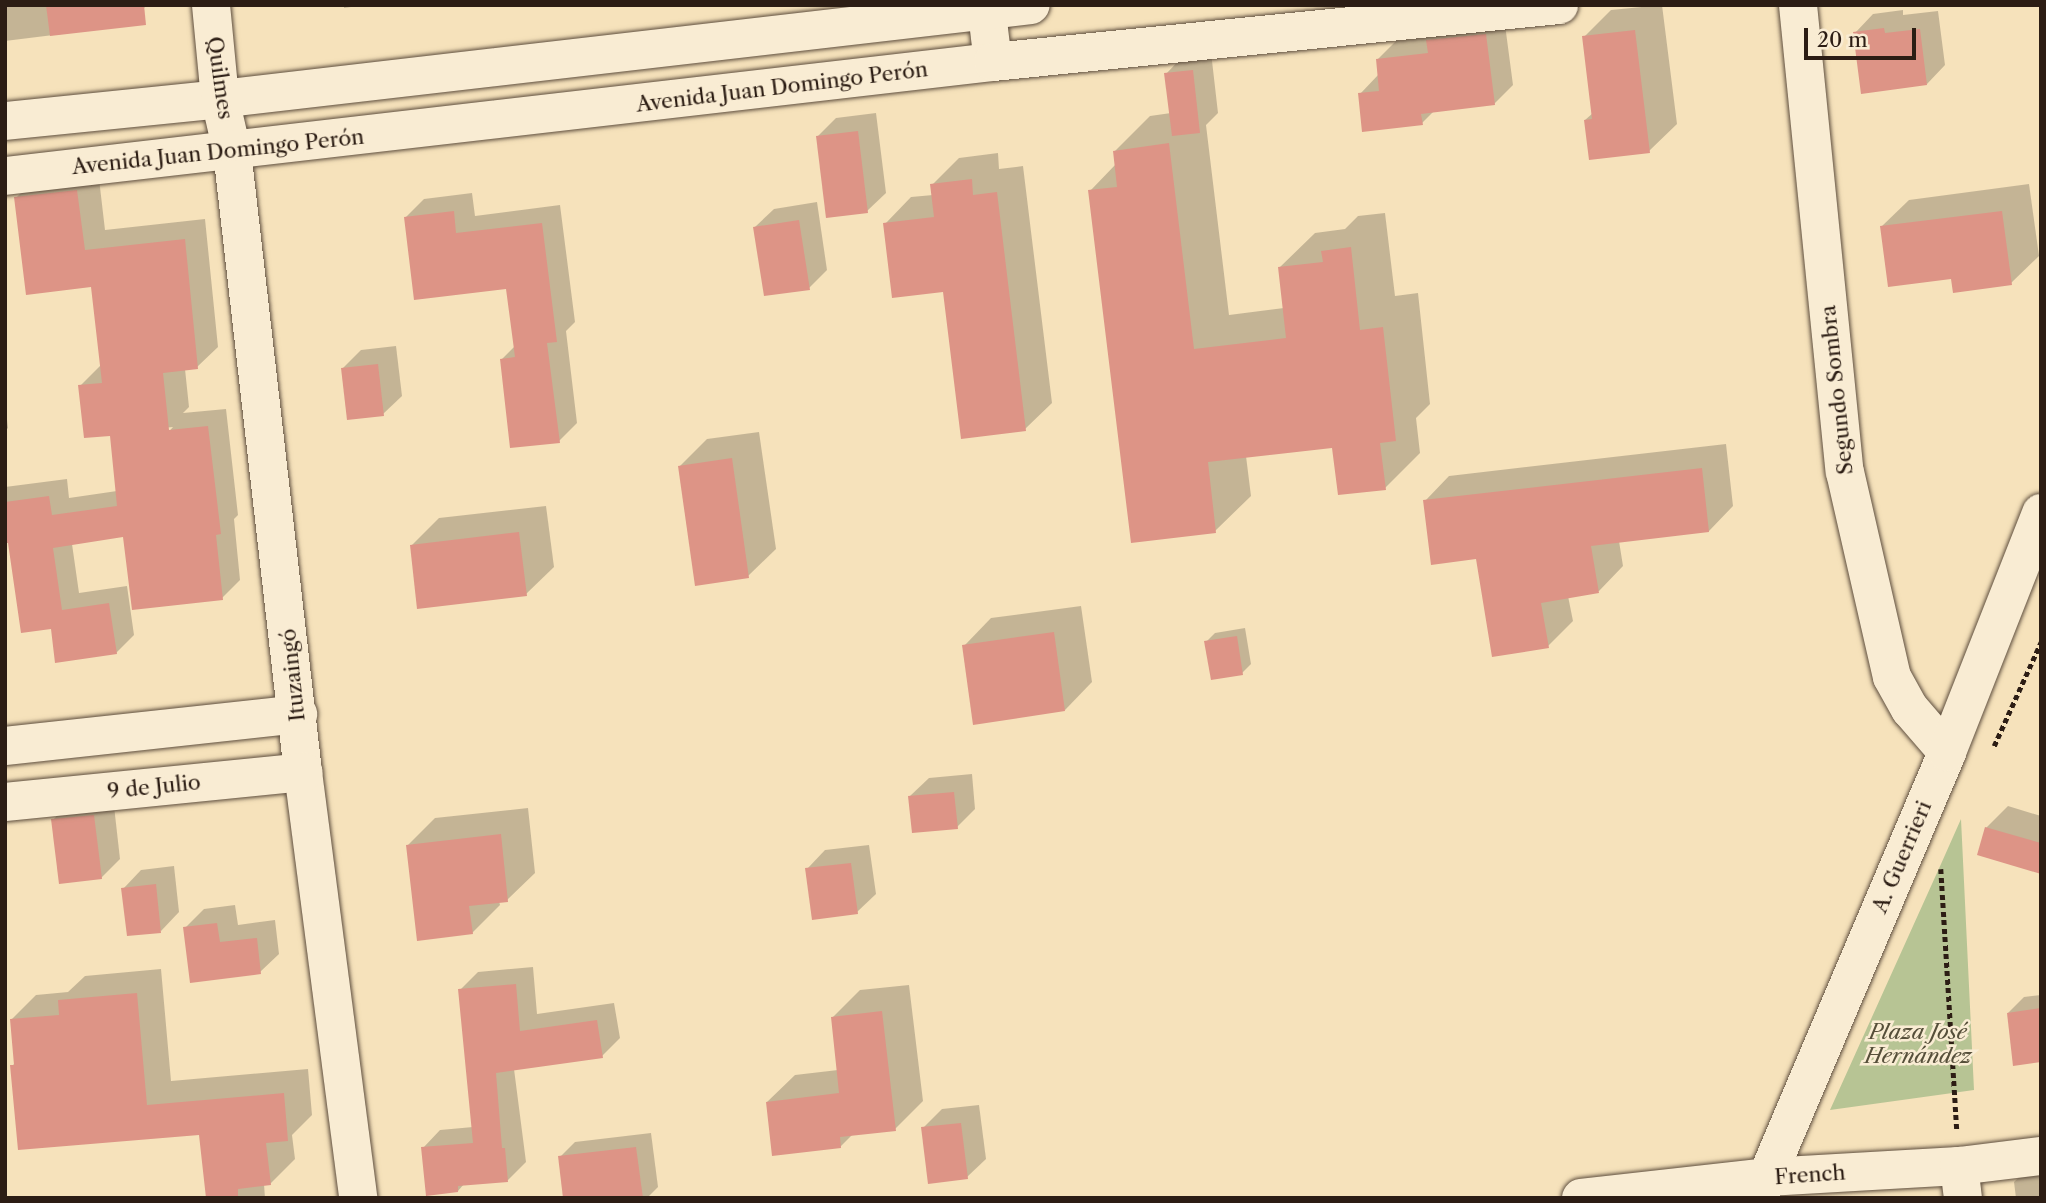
<!DOCTYPE html>
<meta charset="utf-8">
<style>
body{margin:0}
#map{position:relative;width:2046px;height:1203px;overflow:hidden;background:#f6e2bb;font-family:"Libre Caslon Text",serif}
div>[style]{position:absolute}
.green>*{inset:0;background:#b7c494}
.shadow>*{inset:0;background:#0003}
.building>*{inset:0;background:#dd9486}
.path>*{height:4.5px;margin-top:-2.25px;transform-origin:0;background:repeating-linear-gradient(90deg,#2c1d14 0 5px,transparent 0 8.5px)}
.roads{filter:drop-shadow(0 0 2px #5e4e3e) drop-shadow(0 0 2px #5e4e3e)}
.minor>*{height:38px;margin:-19px;padding:0 19px;transform-origin:19px;border-radius:19px;background:#f9ecd3}
.secondary>*{height:38px;margin:-19px;padding:0 19px;transform-origin:19px;border-radius:19px;background:#f9ecd3}
span{translate:-50% -50%;white-space:nowrap;text-align:center;line-height:1.15;-webkit-text-stroke:5px #f9ecd3;paint-order:stroke}
.street-label{font-size:21px;color:#2c1d14}
.park-label{font-size:21px;color:#564f3a;font-style:italic}
.frame{position:absolute;inset:0;border:7px solid #2c1d14;pointer-events:none}
.scale{position:absolute;left:1804px;top:28px;width:112px;height:32px;box-sizing:border-box;border:4px solid #2c1d14;border-top:0;padding-left:9px;font-size:21px;line-height:24px;white-space:nowrap;color:#2c1d14;-webkit-text-stroke:5px #f9ecd3;paint-order:stroke}
</style>
<div id="map">
<div class="green">
<i style="clip-path:polygon(1961px 819px,1974px 1090px,1830px 1110px,1941px 864px)"></i>
</div>
<div class="shadow">
<i style="clip-path:polygon(5px 5px,144px 5px,145px 7px,126px 26px,5px 41px)"></i>
<i style="clip-path:polygon(344px 5px,365px 5px,344px 8px)"></i>
<i style="clip-path:polygon(1662px 5px,1677px 124px,1649px 151px,1585px 120px,1593px 113px,1584px 37px,1611px 10px)"></i>
<i style="clip-path:polygon(1903px 10px,1903px 15px,1938px 11px,1945px 65px,1927px 84px,1855px 33px,1873px 14px)"></i>
<i style="clip-path:polygon(1504px 17px,1513px 85px,1494px 104px,1435px 110px,1422px 123px,1360px 94px,1379px 74px,1377px 60px,1396px 41px,1432px 37px)"></i>
<i style="clip-path:polygon(1211px 52px,1218px 113px,1206px 125px,1229px 315px,1284px 308px,1279px 268px,1315px 233px,1345px 229px,1358px 216px,1385px 213px,1395px 296px,1418px 293px,1430px 404px,1416px 418px,1420px 453px,1385px 488px,1334px 446px,1246px 456px,1251px 496px,1215px 531px,1090px 191px,1116px 164px,1115px 151px,1150px 116px,1171px 113px,1166px 74px,1184px 55px)"></i>
<i style="clip-path:polygon(876px 113px,886px 193px,867px 211px,818px 136px,836px 118px)"></i>
<i style="clip-path:polygon(998px 153px,999px 169px,1023px 166px,1052px 403px,1025px 429px,945px 290px,885px 224px,911px 197px,933px 195px,932px 185px,959px 158px)"></i>
<i style="clip-path:polygon(98px 170px,105px 230px,205px 219px,218px 347px,197px 367px,185px 369px,189px 407px,183px 413px,226px 409px,238px 515px,234px 519px,240px 580px,222px 598px,125px 535px,72px 544px,79px 593px,127px 586px,134px 635px,116px 653px,52px 627px,10px 541px,5px 541px,5px 487px,67px 479px,69px 498px,117px 491px,173px 427px,85px 436px,80px 386px,102px 364px,92px 285px,16px 198px,36px 177px)"></i>
<i style="clip-path:polygon(2029px 184px,2039px 256px,2011px 283px,1953px 277px,1881px 227px,1909px 200px)"></i>
<i style="clip-path:polygon(472px 193px,475px 216px,560px 205px,575px 322px,566px 331px,577px 423px,559px 441px,501px 360px,515px 346px,508px 287px,406px 217px,424px 199px)"></i>
<i style="clip-path:polygon(817px 202px,827px 270px,809px 288px,755px 227px,774px 209px)"></i>
<i style="clip-path:polygon(396px 346px,402px 396px,383px 414px,342px 369px,361px 350px)"></i>
<i style="clip-path:polygon(5px 403px,8px 428px,5px 431px)"></i>
<i style="clip-path:polygon(759px 432px,776px 549px,748px 576px,680px 466px,707px 439px)"></i>
<i style="clip-path:polygon(1726px 444px,1733px 506px,1709px 531px,1619px 541px,1623px 566px,1599px 591px,1568px 596px,1573px 621px,1548px 646px,1477px 558px,1425px 501px,1449px 476px)"></i>
<i style="clip-path:polygon(546px 506px,554px 567px,526px 594px,411px 546px,439px 518px)"></i>
<i style="clip-path:polygon(1081px 606px,1092px 682px,1065px 710px,964px 646px,991px 618px)"></i>
<i style="clip-path:polygon(1245px 628px,1251px 664px,1242px 673px,1206px 642px,1215px 633px)"></i>
<i style="clip-path:polygon(972px 774px,975px 809px,957px 827px,910px 796px,929px 778px)"></i>
<i style="clip-path:polygon(113px 797px,120px 859px,101px 878px,53px 820px,71px 801px)"></i>
<i style="clip-path:polygon(2008px 806px,2041px 816px,2041px 872px,1986px 828px)"></i>
<i style="clip-path:polygon(528px 808px,535px 873px,507px 900px,499px 901px,500px 905px,472px 933px,408px 845px,435px 818px)"></i>
<i style="clip-path:polygon(869px 845px,876px 894px,857px 912px,807px 869px,825px 850px)"></i>
<i style="clip-path:polygon(174px 866px,179px 912px,161px 931px,123px 889px,141px 870px)"></i>
<i style="clip-path:polygon(235px 905px,238px 925px,275px 920px,279px 954px,260px 972px,185px 928px,204px 909px)"></i>
<i style="clip-path:polygon(533px 967px,537px 1014px,614px 1003px,620px 1038px,602px 1056px,514px 1069px,526px 1162px,508px 1180px,464px 1184px,458px 1191px,423px 1148px,440px 1130px,473px 1127px,460px 990px,478px 972px)"></i>
<i style="clip-path:polygon(161px 969px,171px 1081px,308px 1069px,312px 1115px,292px 1135px,295px 1159px,270px 1184px,264px 1184px,265px 1198px,208px 1198px,201px 1133px,12px 1066px,15px 1063px,11px 1020px,36px 995px,68px 992px,85px 976px)"></i>
<i style="clip-path:polygon(909px 985px,923px 1101px,895px 1129px,853px 1134px,840px 1147px,767px 1102px,795px 1075px,838px 1070px,832px 1018px,860px 990px)"></i>
<i style="clip-path:polygon(2041px 995px,2041px 1060px,2008px 1013px,2024px 997px)"></i>
<i style="clip-path:polygon(979px 1105px,986px 1159px,967px 1177px,923px 1128px,942px 1109px)"></i>
<i style="clip-path:polygon(651px 1133px,658px 1187px,647px 1198px,565px 1198px,560px 1157px,575px 1142px)"></i>
<i style="clip-path:polygon(2041px 1160px,2041px 1198px,2016px 1198px,2014px 1182px,2036px 1161px)"></i>
</div>
<div class="building">
<i style="clip-path:polygon(46px 5px,144px 5px,146px 25px,50px 36px)"></i>
<i style="clip-path:polygon(1884px 28px,1885px 33px,1920px 29px,1927px 85px,1861px 94px,1853px 32px)"></i>
<i style="clip-path:polygon(1635px 30px,1650px 153px,1589px 160px,1584px 120px,1592px 119px,1582px 36px)"></i>
<i style="clip-path:polygon(1486px 34px,1495px 105px,1421px 114px,1423px 125px,1362px 132px,1358px 93px,1379px 91px,1376px 59px,1428px 53px,1426px 40px)"></i>
<i style="clip-path:polygon(1193px 70px,1200px 133px,1172px 136px,1164px 73px)"></i>
<i style="clip-path:polygon(858px 131px,868px 213px,826px 218px,816px 136px)"></i>
<i style="clip-path:polygon(1169px 143px,1194px 349px,1286px 338px,1278px 267px,1323px 262px,1321px 251px,1351px 247px,1360px 330px,1383px 327px,1396px 441px,1380px 443px,1386px 490px,1338px 495px,1332px 448px,1208px 462px,1216px 533px,1131px 543px,1088px 190px,1117px 187px,1113px 151px)"></i>
<i style="clip-path:polygon(972px 179px,973px 195px,997px 192px,1026px 431px,961px 439px,943px 292px,892px 298px,883px 223px,934px 217px,930px 184px)"></i>
<i style="clip-path:polygon(77px 190px,85px 250px,185px 239px,198px 369px,163px 373px,169px 430px,208px 426px,221px 534px,216px 535px,223px 600px,132px 610px,123px 537px,53px 548px,62px 610px,109px 603px,117px 654px,55px 663px,51px 629px,21px 633px,8px 543px,5px 543px,5px 502px,49px 496px,52px 515px,117px 506px,110px 436px,84px 438px,78px 385px,102px 383px,91px 287px,26px 295px,14px 197px)"></i>
<i style="clip-path:polygon(454px 211px,456px 233px,542px 223px,557px 342px,547px 343px,560px 443px,510px 448px,500px 359px,515px 357px,506px 289px,414px 300px,404px 217px)"></i>
<i style="clip-path:polygon(2002px 211px,2012px 285px,1953px 293px,1951px 279px,1888px 287px,1880px 226px)"></i>
<i style="clip-path:polygon(799px 220px,810px 290px,764px 296px,753px 227px)"></i>
<i style="clip-path:polygon(378px 364px,384px 416px,347px 420px,341px 368px)"></i>
<i style="clip-path:polygon(732px 458px,749px 578px,695px 586px,678px 466px)"></i>
<i style="clip-path:polygon(1702px 468px,1709px 532px,1591px 546px,1599px 593px,1541px 603px,1549px 648px,1492px 657px,1476px 559px,1431px 565px,1423px 500px)"></i>
<i style="clip-path:polygon(519px 532px,527px 596px,417px 609px,410px 545px)"></i>
<i style="clip-path:polygon(1054px 632px,1065px 711px,973px 725px,962px 645px)"></i>
<i style="clip-path:polygon(1237px 636px,1243px 675px,1211px 680px,1204px 641px)"></i>
<i style="clip-path:polygon(954px 792px,958px 829px,912px 833px,908px 796px)"></i>
<i style="clip-path:polygon(94px 815px,102px 879px,59px 884px,51px 819px)"></i>
<i style="clip-path:polygon(1985px 827px,2041px 843px,2041px 874px,1977px 855px)"></i>
<i style="clip-path:polygon(501px 834px,508px 902px,469px 906px,473px 934px,417px 941px,406px 845px)"></i>
<i style="clip-path:polygon(851px 863px,858px 914px,812px 920px,805px 868px)"></i>
<i style="clip-path:polygon(156px 884px,161px 933px,127px 936px,121px 888px)"></i>
<i style="clip-path:polygon(217px 923px,220px 942px,257px 938px,261px 974px,190px 983px,183px 927px)"></i>
<i style="clip-path:polygon(516px 984px,520px 1031px,597px 1020px,603px 1058px,496px 1073px,502px 1148px,505px 1148px,508px 1182px,458px 1186px,458px 1192px,426px 1196px,421px 1147px,473px 1143px,458px 989px)"></i>
<i style="clip-path:polygon(137px 993px,147px 1105px,284px 1093px,288px 1141px,266px 1143px,271px 1185px,238px 1189px,238px 1198px,206px 1198px,199px 1135px,18px 1150px,10px 1065px,14px 1065px,10px 1019px,59px 1015px,58px 1000px)"></i>
<i style="clip-path:polygon(2041px 1008px,2041px 1062px,2013px 1066px,2007px 1013px)"></i>
<i style="clip-path:polygon(882px 1011px,896px 1131px,840px 1137px,841px 1148px,772px 1156px,766px 1102px,839px 1093px,831px 1017px)"></i>
<i style="clip-path:polygon(961px 1123px,968px 1179px,928px 1184px,921px 1127px)"></i>
<i style="clip-path:polygon(636px 1147px,643px 1198px,563px 1198px,558px 1156px)"></i>
</div>
<div class="path">
<i style="left:1994px;top:746px;width:114px;rotate:-65.7deg"></i>
<i style="left:1941px;top:869px;width:261px;rotate:86.5deg"></i>
</div>
<div class="roads">
<div class="minor">
<i style="left:211px;top:5px;width:94px;rotate:84.5deg"></i>
<i style="left:220px;top:99px;width:53px;rotate:77deg"></i>
<i style="left:232px;top:151px;width:625px;rotate:83.48deg"></i>
<i style="left:303px;top:772px;width:430px;rotate:82.6deg"></i>
<i style="left:986px;top:5px;width:57px;rotate:83deg"></i>
<i style="left:1798px;top:5px;width:469px;rotate:84.3deg"></i>
<i style="left:1845px;top:472px;width:210px;rotate:77.1deg"></i>
<i style="left:1892px;top:677px;width:37px;rotate:61deg"></i>
<i style="left:1910px;top:709px;width:57px;rotate:49.3deg"></i>
<i style="left:5px;top:746px;width:295px;rotate:-6.2deg"></i>
<i style="left:5px;top:802px;width:300px;rotate:-5.7deg"></i>
<i style="left:1959px;top:1166px;width:32px;rotate:83deg"></i>
<i style="left:1581px;top:1198px;width:187px;rotate:-6.4deg"></i>
<i style="left:1767px;top:1177px;width:192px;rotate:-3.3deg"></i>
<i style="left:1959px;top:1166px;width:83px;rotate:-7deg"></i>
<i style="left:1758px;top:1198px;width:484px;rotate:-67deg"></i>
<i style="left:1947px;top:752px;width:257px;rotate:-68.5deg"></i>
</div>
<div class="secondary">
<i style="left:5px;top:121px;width:216px;rotate:-5.8deg"></i>
<i style="left:220px;top:99px;width:816px;rotate:-6.61deg"></i>
<i style="left:5px;top:176px;width:995px;rotate:-6.58deg"></i>
<i style="left:993px;top:62px;width:569px;rotate:-5.75deg"></i>
</div>
</div>
<div class="street-label">
<span style="left:220px;top:78px;rotate:82deg">Quilmes</span>
<span style="left:782px;top:87px;rotate:-7deg">Avenida Juan Domingo Perón</span>
<span style="left:218px;top:152px;rotate:-6deg">Avenida Juan Domingo Perón</span>
<span style="left:1837px;top:390px;rotate:-96deg">Segundo Sombra</span>
<span style="left:293px;top:675px;rotate:-96deg">Ituzaingó</span>
<span style="left:154px;top:787px;rotate:-6deg">9 de Julio</span>
<span style="left:1902px;top:857px;rotate:-67deg">A. Guerrieri</span>
<span style="left:1810px;top:1175px;rotate:-4deg">French</span>
</div>
<div class="park-label">
<span style="left:1918px;top:1044px">Plaza José<br>Hernández</span>
</div>
<div class="frame"></div>
<div class="scale">20 m</div>
</div>
